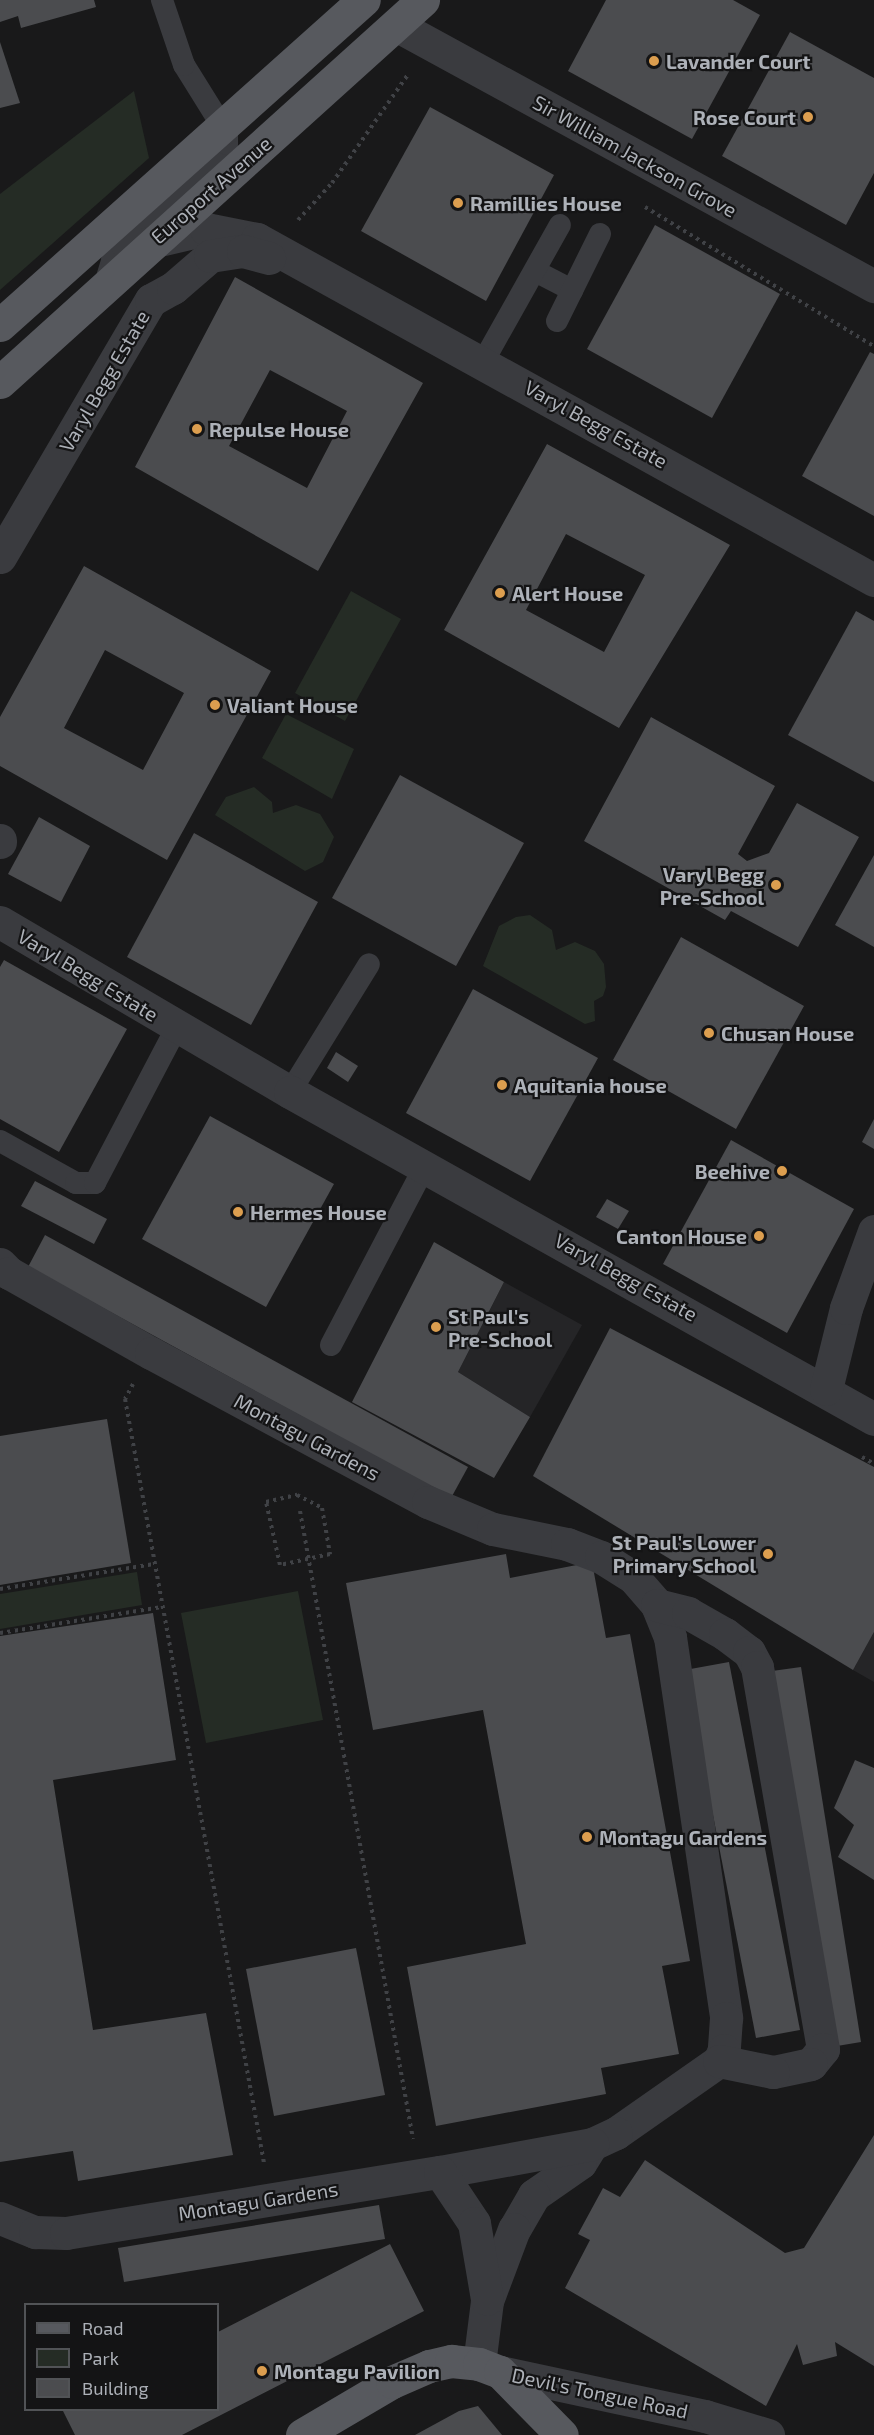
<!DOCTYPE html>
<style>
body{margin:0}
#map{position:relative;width:874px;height:2435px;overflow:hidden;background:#19191a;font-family:"Exo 2",sans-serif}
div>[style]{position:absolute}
.built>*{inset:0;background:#252527}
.green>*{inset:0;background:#252c25}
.building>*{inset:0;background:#4b4c4f}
.path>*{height:4px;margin-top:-2px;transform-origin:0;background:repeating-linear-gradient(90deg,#404246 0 3px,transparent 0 7.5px)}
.lane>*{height:22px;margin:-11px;padding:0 11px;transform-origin:11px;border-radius:11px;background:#3a3b3f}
.street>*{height:33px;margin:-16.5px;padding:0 16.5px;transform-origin:16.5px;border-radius:16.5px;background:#3a3b3f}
.primary>*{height:33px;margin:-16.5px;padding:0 16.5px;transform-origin:16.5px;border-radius:16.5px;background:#57595e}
.dots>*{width:16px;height:16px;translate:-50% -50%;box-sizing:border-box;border:3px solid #141415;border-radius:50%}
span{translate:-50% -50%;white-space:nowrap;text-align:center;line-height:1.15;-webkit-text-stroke:4.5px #141415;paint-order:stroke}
.poi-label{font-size:20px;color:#adb1b8;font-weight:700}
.left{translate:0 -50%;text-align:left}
.right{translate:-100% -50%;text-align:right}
.street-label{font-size:20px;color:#adb1b8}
.legend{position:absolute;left:24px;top:2303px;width:195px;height:108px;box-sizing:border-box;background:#141415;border:2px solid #515356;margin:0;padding:8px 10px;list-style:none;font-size:18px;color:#adb1b8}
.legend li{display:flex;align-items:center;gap:12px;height:30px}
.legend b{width:30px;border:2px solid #515356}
</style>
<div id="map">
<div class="built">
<i style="clip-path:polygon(504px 1282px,582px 1325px,530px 1417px,458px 1372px)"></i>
<i style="clip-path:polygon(874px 1632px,874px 1682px,853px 1670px)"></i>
</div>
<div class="green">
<i style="clip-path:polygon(134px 91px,149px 158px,0 290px,0 194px)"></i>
<i style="clip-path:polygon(351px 591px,401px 619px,345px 721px,295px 693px)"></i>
<i style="clip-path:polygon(286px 714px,354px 749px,332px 799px,262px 758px)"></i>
<i style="clip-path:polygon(254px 787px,272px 802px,273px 813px,296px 805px,320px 814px,334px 837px,323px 862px,305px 871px,215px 815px,226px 797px)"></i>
<i style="clip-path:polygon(530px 915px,552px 930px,556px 950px,575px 942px,595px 951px,604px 964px,606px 987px,603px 996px,594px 1001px,595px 1021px,585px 1024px,483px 966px,499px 926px,516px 917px)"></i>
<i style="clip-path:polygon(137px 1572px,142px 1605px,0 1629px,0 1594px)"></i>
<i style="clip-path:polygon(298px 1591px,323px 1720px,206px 1743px,181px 1613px)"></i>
</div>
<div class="building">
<i style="clip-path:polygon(0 0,94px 0,96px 7px,21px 28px,18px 16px,0 22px)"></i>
<i style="clip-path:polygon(606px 0,733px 0,760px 15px,692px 139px,568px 71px)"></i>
<i style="clip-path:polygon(790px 32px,874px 78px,874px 173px,846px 225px,722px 156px)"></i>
<i style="clip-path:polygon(0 42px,20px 103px,0 108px)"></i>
<i style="clip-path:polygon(430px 107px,554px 175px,486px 301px,361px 231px)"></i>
<i style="clip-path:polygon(655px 225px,780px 294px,712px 418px,587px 349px)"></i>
<i style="clip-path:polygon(evenodd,235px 277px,423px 383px,318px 571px,135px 467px,235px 277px,270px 370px,347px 411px,307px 488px,229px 446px,270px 370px)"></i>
<i style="clip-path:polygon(870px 352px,874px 354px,874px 516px,802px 476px)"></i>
<i style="clip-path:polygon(evenodd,547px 444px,730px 545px,619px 728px,444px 630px,547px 444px,566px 534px,645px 575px,604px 652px,526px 610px,566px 534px)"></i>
<i style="clip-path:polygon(evenodd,84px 566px,271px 671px,167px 860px,0 766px,0 717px,84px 566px,105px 650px,184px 693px,143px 770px,64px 728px,105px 650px)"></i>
<i style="clip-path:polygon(856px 611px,874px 621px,874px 782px,788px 735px)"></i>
<i style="clip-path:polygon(651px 717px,775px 786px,738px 854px,747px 861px,769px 853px,797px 803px,859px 837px,798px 947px,731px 911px,725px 920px,584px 841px)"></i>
<i style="clip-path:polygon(400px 775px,524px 843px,456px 966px,332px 898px)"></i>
<i style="clip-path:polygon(39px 817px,90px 846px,61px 902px,8px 874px)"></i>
<i style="clip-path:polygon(194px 833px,318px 902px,251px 1025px,127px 957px)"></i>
<i style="clip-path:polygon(874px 855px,874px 947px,835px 925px)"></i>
<i style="clip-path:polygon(681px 937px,804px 1006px,736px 1129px,613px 1060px)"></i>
<i style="clip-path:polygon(4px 960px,127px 1029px,59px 1152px,0 1119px,0 967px)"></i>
<i style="clip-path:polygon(473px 989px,598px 1058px,530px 1181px,406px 1113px)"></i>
<i style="clip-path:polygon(336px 1052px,358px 1066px,348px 1082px,327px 1068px)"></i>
<i style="clip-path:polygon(210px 1116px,334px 1184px,266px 1307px,142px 1239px)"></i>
<i style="clip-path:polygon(874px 1119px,874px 1149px,862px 1142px)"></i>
<i style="clip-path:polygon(731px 1140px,854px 1209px,787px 1333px,663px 1264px)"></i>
<i style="clip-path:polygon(35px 1181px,107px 1219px,94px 1244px,21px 1206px)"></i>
<i style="clip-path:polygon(607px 1199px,629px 1211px,618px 1229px,596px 1217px)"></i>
<i style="clip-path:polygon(45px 1235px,468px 1467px,451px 1498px,28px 1267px)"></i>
<i style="clip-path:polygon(434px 1242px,504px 1282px,458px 1372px,530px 1417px,494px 1478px,352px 1402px)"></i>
<i style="clip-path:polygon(610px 1328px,874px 1467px,874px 1632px,853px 1670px,533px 1476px)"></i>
<i style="clip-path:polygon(107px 1419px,131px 1563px,0 1585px,0 1436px)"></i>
<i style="clip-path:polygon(506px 1554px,510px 1578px,592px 1562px,606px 1638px,630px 1634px,690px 1961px,662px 1966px,679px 2054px,601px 2068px,606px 2094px,436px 2126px,407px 1967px,526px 1944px,483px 1710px,373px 1730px,346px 1583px)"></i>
<i style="clip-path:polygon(153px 1613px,176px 1760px,53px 1780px,93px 2030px,206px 2013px,233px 2155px,78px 2181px,73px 2151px,0 2162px,0 1636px)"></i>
<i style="clip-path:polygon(729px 1662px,800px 2030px,756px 2038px,685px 1670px)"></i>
<i style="clip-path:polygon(801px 1667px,861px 2042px,831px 2047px,772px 1671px)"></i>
<i style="clip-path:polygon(855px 1760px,874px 1768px,874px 1880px,838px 1857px,854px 1825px,834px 1808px)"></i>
<i style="clip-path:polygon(356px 1948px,385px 2095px,274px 2116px,246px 1969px)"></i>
<i style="clip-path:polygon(874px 2135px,874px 2366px,835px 2342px,837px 2356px,803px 2365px,797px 2344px,766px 2406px,565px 2288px,590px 2240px,578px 2234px,603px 2188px,620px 2197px,645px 2160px,785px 2253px,804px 2248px)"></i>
<i style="clip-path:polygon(379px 2205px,385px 2239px,124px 2282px,118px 2248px)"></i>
<i style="clip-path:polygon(390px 2244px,424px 2311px,182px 2435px,75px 2435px,63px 2411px,67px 2410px,218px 2410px,218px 2332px)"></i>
<i style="clip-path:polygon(478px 2406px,502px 2435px,415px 2435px,459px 2411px)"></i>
</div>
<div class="path">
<i style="left:645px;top:207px;width:268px;rotate:31.3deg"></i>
<i style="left:298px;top:220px;width:50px;rotate:-47.4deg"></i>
<i style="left:332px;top:183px;width:134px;rotate:-55deg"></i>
<i style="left:133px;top:1384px;width:17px;rotate:118deg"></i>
<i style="left:125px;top:1399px;width:777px;rotate:79.69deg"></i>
<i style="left:862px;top:1457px;width:14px;rotate:30deg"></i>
<i style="left:297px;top:1495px;width:28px;rotate:27deg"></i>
<i style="left:322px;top:1508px;width:47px;rotate:80.1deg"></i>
<i style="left:330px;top:1554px;width:51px;rotate:167.6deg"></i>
<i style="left:280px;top:1565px;width:65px;rotate:-102.5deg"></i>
<i style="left:266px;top:1502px;width:32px;rotate:-13deg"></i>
<i style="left:300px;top:1511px;width:638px;rotate:79.8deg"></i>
<i style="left:0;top:1589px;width:156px;rotate:-9.2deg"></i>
<i style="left:0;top:1633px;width:164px;rotate:-9.1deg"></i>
</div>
<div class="lane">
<i style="left:535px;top:271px;width:42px;rotate:27.2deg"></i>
<i style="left:105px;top:284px;width:24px;rotate:-73deg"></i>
<i style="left:112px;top:261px;width:18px;rotate:-56deg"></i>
<i style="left:122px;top:246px;width:146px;rotate:-44.2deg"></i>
<i style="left:227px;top:144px;width:10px;rotate:-90deg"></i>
<i style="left:227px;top:134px;width:81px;rotate:-121.9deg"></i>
<i style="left:184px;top:65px;width:69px;rotate:-108.7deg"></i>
<i style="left:557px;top:321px;width:97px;rotate:-63.7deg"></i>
<i style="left:483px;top:362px;width:157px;rotate:-60.7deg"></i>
<i style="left:290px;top:1092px;width:150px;rotate:-58.3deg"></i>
<i style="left:0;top:1141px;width:87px;rotate:28.9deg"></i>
<i style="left:76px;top:1183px;width:19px"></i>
<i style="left:95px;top:1183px;width:176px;rotate:-62.3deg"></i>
<i style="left:331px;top:1345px;width:202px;rotate:-62.3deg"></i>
</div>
<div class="street">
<i style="left:396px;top:25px;width:545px;rotate:28.64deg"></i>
<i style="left:151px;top:242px;width:57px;rotate:-13.3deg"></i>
<i style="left:206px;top:229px;width:52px;rotate:11.1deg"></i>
<i style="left:257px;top:239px;width:705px;rotate:28.93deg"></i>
<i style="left:0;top:557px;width:298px;rotate:-59.6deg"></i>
<i style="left:151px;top:300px;width:25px;rotate:-29deg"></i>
<i style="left:173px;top:288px;width:49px;rotate:-40.9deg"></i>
<i style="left:210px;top:256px;width:33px;rotate:-9deg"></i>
<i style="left:243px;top:251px;width:27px;rotate:15deg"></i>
<i style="left:0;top:840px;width:2px;rotate:90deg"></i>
<i style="left:0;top:922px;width:336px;rotate:30.4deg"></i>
<i style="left:290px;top:1092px;width:669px;rotate:29.25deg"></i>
<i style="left:0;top:1264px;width:13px;rotate:45deg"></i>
<i style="left:9px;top:1273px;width:163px;rotate:29.4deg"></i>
<i style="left:151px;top:1353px;width:315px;rotate:28.3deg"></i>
<i style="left:428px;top:1502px;width:70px;rotate:22.6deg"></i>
<i style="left:493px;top:1529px;width:76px;rotate:11.5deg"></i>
<i style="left:567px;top:1544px;width:36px;rotate:21deg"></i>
<i style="left:601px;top:1557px;width:38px;rotate:32deg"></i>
<i style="left:633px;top:1577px;width:37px;rotate:49deg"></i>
<i style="left:657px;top:1605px;width:35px;rotate:68deg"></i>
<i style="left:670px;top:1637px;width:385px;rotate:81.6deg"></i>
<i style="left:726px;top:2018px;width:32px;rotate:94deg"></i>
<i style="left:724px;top:2050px;width:12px;rotate:114deg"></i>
<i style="left:719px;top:2061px;width:126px;rotate:145deg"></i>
<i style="left:616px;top:2133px;width:26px;rotate:155deg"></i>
<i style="left:592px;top:2144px;width:22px;rotate:122deg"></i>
<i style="left:580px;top:2163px;width:56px;rotate:145.2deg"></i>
<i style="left:534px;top:2195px;width:39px;rotate:120deg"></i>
<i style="left:514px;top:2229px;width:77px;rotate:110.6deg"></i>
<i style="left:487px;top:2301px;width:64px;rotate:97.2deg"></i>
<i style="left:826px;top:1389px;width:83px;rotate:-76.1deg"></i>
<i style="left:846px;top:1308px;width:82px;rotate:-70deg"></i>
<i style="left:657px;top:1605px;width:32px;rotate:14deg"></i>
<i style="left:688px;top:1613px;width:43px;rotate:29.6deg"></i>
<i style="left:725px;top:1634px;width:30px;rotate:37deg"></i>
<i style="left:749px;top:1652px;width:17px;rotate:62deg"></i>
<i style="left:757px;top:1667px;width:388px;rotate:80.2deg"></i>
<i style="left:823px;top:2049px;width:19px;rotate:129deg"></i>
<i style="left:811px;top:2064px;width:39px;rotate:168deg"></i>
<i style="left:773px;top:2072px;width:55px;rotate:-168.5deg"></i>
<i style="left:440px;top:2172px;width:155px;rotate:-10.4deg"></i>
<i style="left:0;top:2218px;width:38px;rotate:22deg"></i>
<i style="left:35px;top:2232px;width:31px;rotate:2deg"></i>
<i style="left:66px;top:2233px;width:379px;rotate:-9.3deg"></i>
<i style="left:440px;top:2172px;width:61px;rotate:56.3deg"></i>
<i style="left:474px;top:2223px;width:77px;rotate:80.3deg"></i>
<i style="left:500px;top:2372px;width:210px;rotate:12.1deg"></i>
<i style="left:705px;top:2416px;width:66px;rotate:16.8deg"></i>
</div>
<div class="primary">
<i style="left:0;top:325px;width:488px;rotate:-41.8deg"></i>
<i style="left:0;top:382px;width:570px;rotate:-42.08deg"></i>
<i style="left:302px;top:2435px;width:104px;rotate:-30.5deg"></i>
<i style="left:392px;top:2382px;width:40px;rotate:-23.4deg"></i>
<i style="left:429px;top:2366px;width:23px;rotate:-13deg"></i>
<i style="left:451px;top:2361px;width:28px;rotate:6deg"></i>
<i style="left:479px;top:2364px;width:22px;rotate:21deg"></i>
<i style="left:500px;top:2372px;width:88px;rotate:45.5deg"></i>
</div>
<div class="dots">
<i style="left:654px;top:61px;background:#dc9e4f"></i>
<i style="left:808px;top:117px;background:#dc9e4f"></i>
<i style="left:458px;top:203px;background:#dc9e4f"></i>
<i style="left:197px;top:429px;background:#dc9e4f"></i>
<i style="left:500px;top:593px;background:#dc9e4f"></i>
<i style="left:215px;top:705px;background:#dc9e4f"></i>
<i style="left:776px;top:885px;background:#dc9e4f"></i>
<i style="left:709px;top:1033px;background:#dc9e4f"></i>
<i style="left:502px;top:1085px;background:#dc9e4f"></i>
<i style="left:782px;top:1171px;background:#dc9e4f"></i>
<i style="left:238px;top:1212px;background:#dc9e4f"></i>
<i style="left:759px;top:1236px;background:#dc9e4f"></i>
<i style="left:436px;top:1327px;background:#dc9e4f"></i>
<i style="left:768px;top:1554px;background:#dc9e4f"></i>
<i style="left:587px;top:1837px;background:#dc9e4f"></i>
<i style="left:262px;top:2371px;background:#dc9e4f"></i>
</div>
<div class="poi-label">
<span class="left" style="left:666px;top:61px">Lavander Court</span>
<span class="right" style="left:796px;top:117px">Rose Court</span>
<span class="left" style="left:470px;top:203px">Ramillies House</span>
<span class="left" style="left:209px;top:429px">Repulse House</span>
<span class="left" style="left:512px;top:593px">Alert House</span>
<span class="left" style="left:227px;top:705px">Valiant House</span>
<span class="right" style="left:764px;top:886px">Varyl Begg<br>Pre-School</span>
<span class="left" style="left:721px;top:1033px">Chusan House</span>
<span class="left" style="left:514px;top:1085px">Aquitania house</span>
<span class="right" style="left:770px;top:1171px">Beehive</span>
<span class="left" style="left:250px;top:1212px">Hermes House</span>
<span class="right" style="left:747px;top:1236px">Canton House</span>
<span class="left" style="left:448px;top:1328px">St Paul's<br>Pre-School</span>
<span class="right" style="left:756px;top:1554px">St Paul's Lower<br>Primary School</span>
<span class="left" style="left:599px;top:1837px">Montagu Gardens</span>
<span class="left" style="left:274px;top:2371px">Montagu Pavilion</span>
</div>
<div class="street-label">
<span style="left:635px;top:156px;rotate:29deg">Sir William Jackson Grove</span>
<span style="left:211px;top:190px;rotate:-41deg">Europort Avenue</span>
<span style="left:104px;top:381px;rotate:-60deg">Varyl Begg Estate</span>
<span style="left:596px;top:424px;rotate:29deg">Varyl Begg Estate</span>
<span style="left:88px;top:975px;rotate:31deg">Varyl Begg Estate</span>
<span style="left:626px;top:1277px;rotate:29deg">Varyl Begg Estate</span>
<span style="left:307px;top:1437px;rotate:28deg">Montagu Gardens</span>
<span style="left:258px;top:2201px;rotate:-9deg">Montagu Gardens</span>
<span style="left:600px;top:2393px;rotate:12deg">Devil's Tongue Road</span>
</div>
<ul class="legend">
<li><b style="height:8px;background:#57595e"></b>Road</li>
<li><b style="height:16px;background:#252c25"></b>Park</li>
<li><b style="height:16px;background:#4b4c4f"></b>Building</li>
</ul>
</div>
